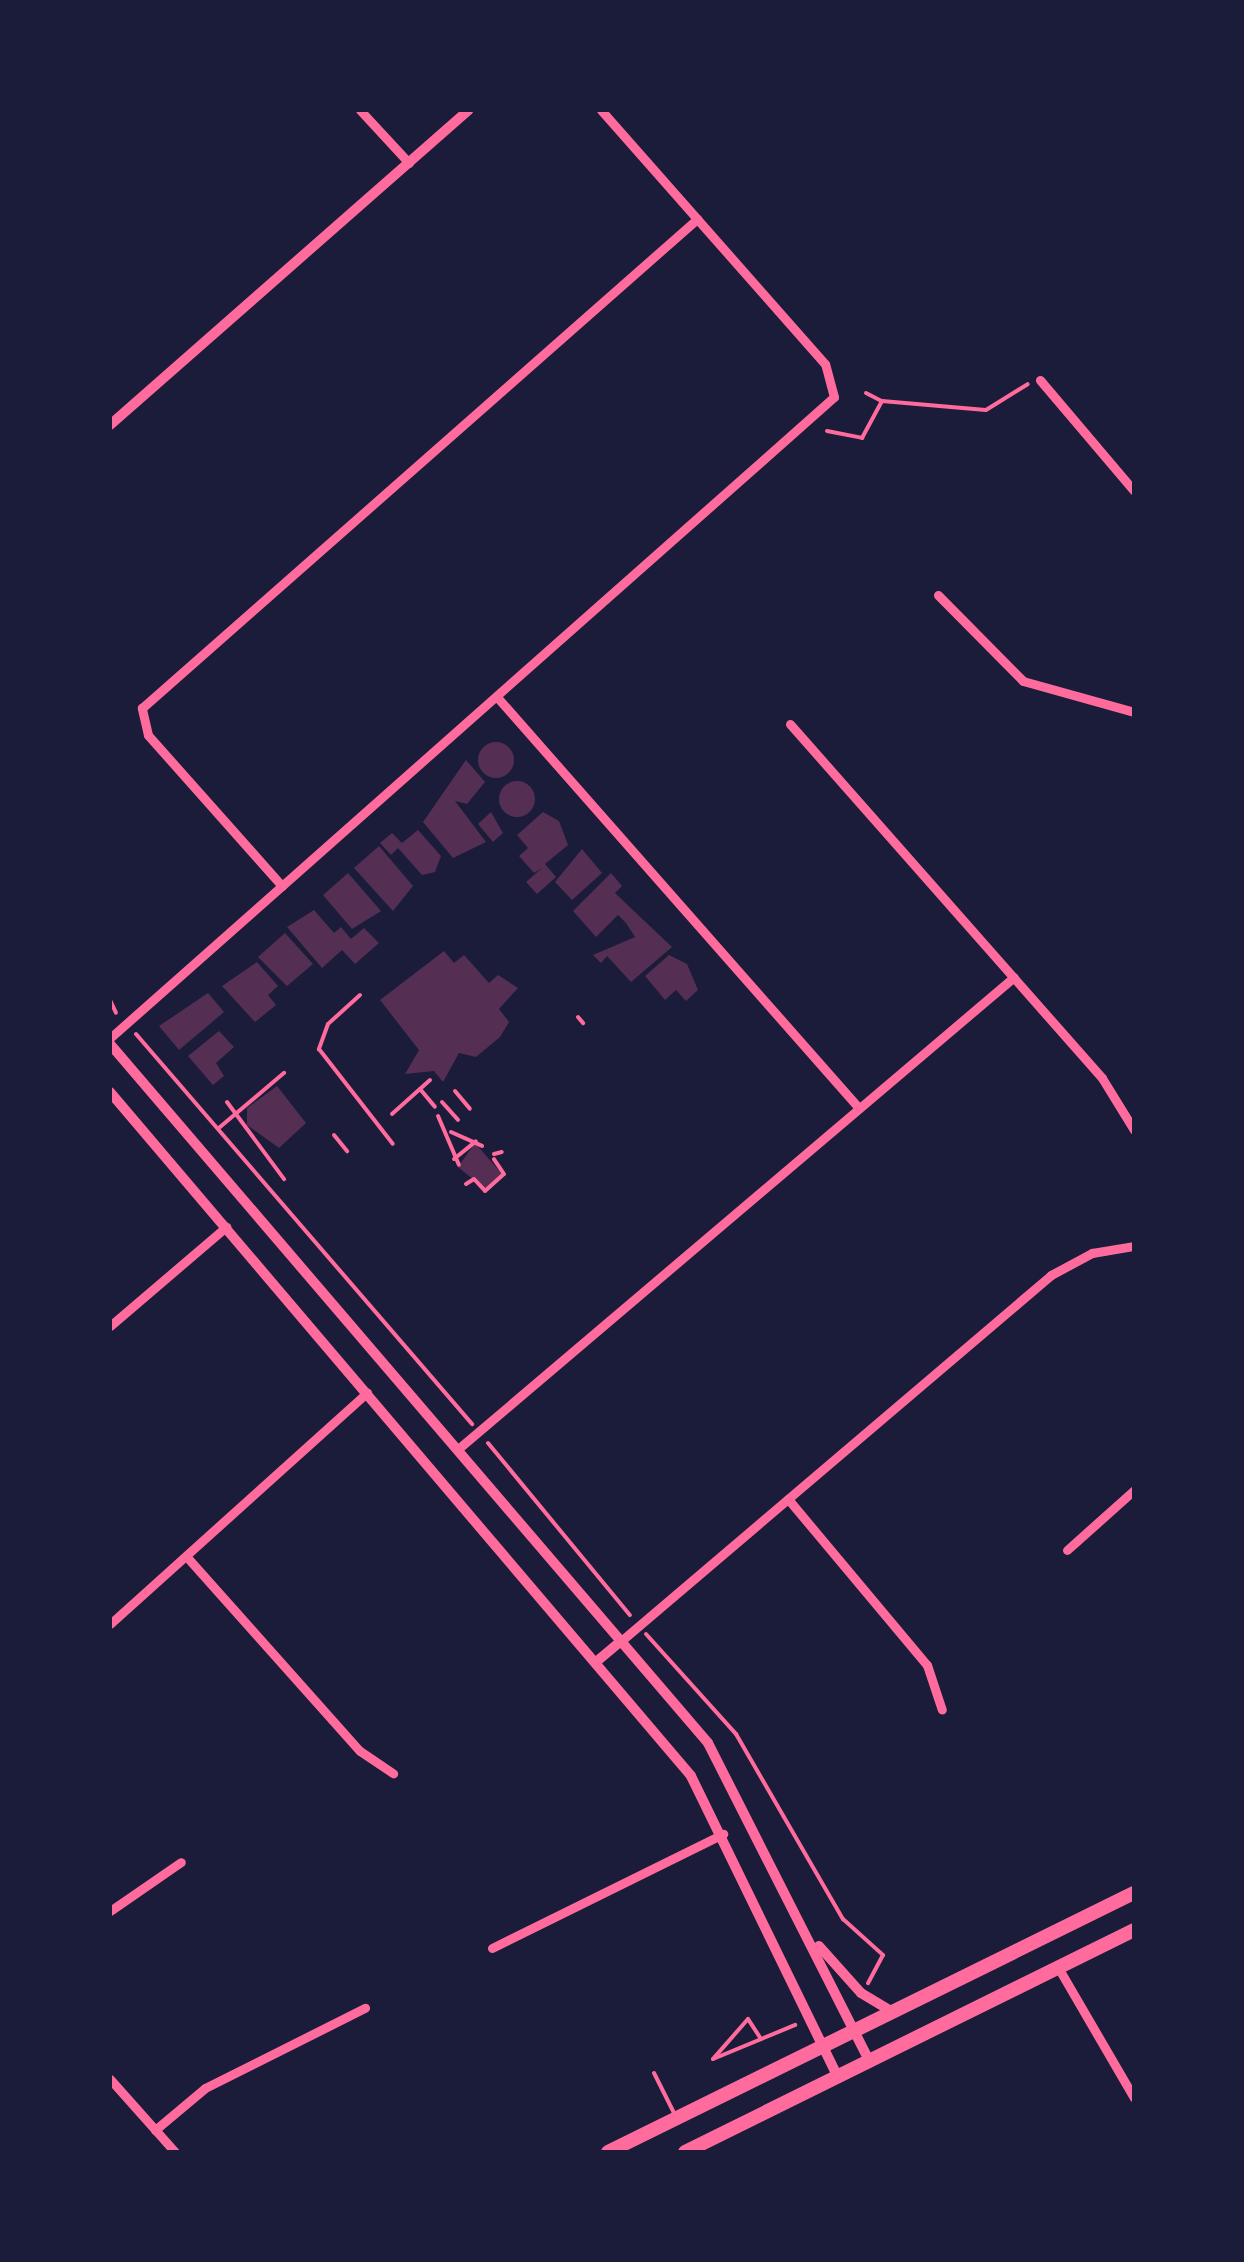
<!DOCTYPE html>
<style>
body{margin:0}
#map{position:relative;width:1244px;height:2262px;overflow:hidden;background:#1b1b3a;font-family:Lora,serif}
div>[style]{position:absolute}
.building>*{inset:0;background:#542f53}
.round{border-radius:50%}
.path>*{height:4px;margin:-2px;padding:0 2px;transform-origin:2px;border-radius:2px;background:#ff6b9d}
.service>*{height:4px;margin:-2px;padding:0 2px;transform-origin:2px;border-radius:2px;background:#ff6b9d}
.minor>*{height:9px;margin:-4.5px;padding:0 4.5px;transform-origin:4.5px;border-radius:4.5px;background:#ff6b9d}
.tertiary>*{height:10px;margin:-5px;padding:0 5px;transform-origin:5px;border-radius:5px;background:#ff6b9d}
.primary>*{height:14px;margin:-7px;padding:0 7px;transform-origin:7px;border-radius:7px;background:#ff6b9d}
span{translate:-50% -50%;white-space:nowrap;text-align:center;line-height:1.15;-webkit-text-stroke:9px #1b1b3a;paint-order:stroke}
.frame{position:absolute;inset:0;border:112px solid #1b1b3a;pointer-events:none}
</style>
<div id="map">
<div class="building">
<i class="round" style="left:478px;top:742px;width:36px;height:36px"></i>
<i style="clip-path:polygon(466px 760px,485px 782px,467px 804px,455px 801px,486px 842px,453px 858px,423px 822px)"></i>
<i class="round" style="left:499px;top:781px;width:36px;height:36px"></i>
<i style="clip-path:polygon(491px 812px,503px 833px,493px 842px,478px 824px)"></i>
<i style="clip-path:polygon(543px 812px,559px 821px,568px 845px,545px 864px,556px 877px,537px 894px,526px 882px,542px 868px,534px 873px,519px 856px,528px 848px,517px 835px)"></i>
<i style="clip-path:polygon(418px 830px,441px 856px,435px 872px,422px 875px,398px 848px,391px 855px,380px 843px,392px 833px,402px 843px)"></i>
<i style="clip-path:polygon(379px 846px,413px 886px,393px 911px,354px 868px)"></i>
<i style="clip-path:polygon(582px 849px,602px 873px,572px 900px,555px 882px)"></i>
<i style="clip-path:polygon(348px 873px,381px 911px,352px 929px,323px 895px)"></i>
<i style="clip-path:polygon(611px 873px,622px 886px,615px 893px,672px 947px,631px 982px,607px 956px,601px 963px,593px 955px,635px 937px,626px 923px,618px 915px,596px 937px,573px 911px)"></i>
<i style="clip-path:polygon(314px 910px,334px 933px,341px 927px,351px 939px,364px 928px,379px 943px,355px 964px,342px 950px,322px 968px,287px 927px)"></i>
<i style="clip-path:polygon(285px 933px,313px 964px,287px 986px,258px 957px)"></i>
<i style="clip-path:polygon(444px 951px,454px 963px,464px 955px,489px 983px,498px 975px,518px 988px,499px 1009px,509px 1022px,500px 1037px,476px 1057px,459px 1053px,443px 1082px,434px 1071px,405px 1074px,419px 1050px,380px 1000px)"></i>
<i style="clip-path:polygon(669px 955px,687px 964px,698px 990px,686px 1001px,676px 990px,665px 1000px,645px 976px)"></i>
<i style="clip-path:polygon(257px 962px,278px 986px,268px 995px,276px 1005px,255px 1022px,222px 986px)"></i>
<i style="clip-path:polygon(208px 993px,224px 1012px,179px 1050px,159px 1026px)"></i>
<i style="clip-path:polygon(219px 1031px,234px 1047px,216px 1063px,224px 1076px,213px 1085px,188px 1056px)"></i>
<i style="clip-path:polygon(277px 1086px,306px 1123px,279px 1148px,247px 1125px,247px 1108px)"></i>
<i style="clip-path:polygon(475px 1143px,502px 1174px,485px 1189px,458px 1167px)"></i>
</div>
<div class="path">
<i style="left:866px;top:393px;width:18px;rotate:27deg"></i>
<i style="left:827px;top:431px;width:36px;rotate:11deg"></i>
<i style="left:862px;top:438px;width:42px;rotate:-61.6deg"></i>
<i style="left:882px;top:401px;width:104px;rotate:4.9deg"></i>
<i style="left:986px;top:410px;width:49px;rotate:-31.8deg"></i>
<i style="left:110px;top:1000px;width:14px;rotate:65deg"></i>
<i style="left:578px;top:1017px;width:8px;rotate:50deg"></i>
<i style="left:136px;top:1034px;width:515px;rotate:49.25deg"></i>
<i style="left:420px;top:1089px;width:23px;rotate:50deg"></i>
<i style="left:455px;top:1091px;width:23px;rotate:50deg"></i>
<i style="left:227px;top:1102px;width:96px;rotate:53.5deg"></i>
<i style="left:442px;top:1102px;width:24px;rotate:48deg"></i>
<i style="left:392px;top:1114px;width:51px;rotate:-41.8deg"></i>
<i style="left:438px;top:1116px;width:53px;rotate:66.8deg"></i>
<i style="left:220px;top:1127px;width:84px;rotate:-40.2deg"></i>
<i style="left:451px;top:1132px;width:34px;rotate:24deg"></i>
<i style="left:334px;top:1135px;width:21px;rotate:51deg"></i>
<i style="left:494px;top:1154px;width:8px;rotate:-14deg"></i>
<i style="left:454px;top:1159px;width:28px;rotate:-39deg"></i>
<i style="left:466px;top:1184px;width:9px;rotate:-32deg"></i>
<i style="left:474px;top:1179px;width:16px;rotate:47deg"></i>
<i style="left:485px;top:1191px;width:25px;rotate:-42deg"></i>
<i style="left:504px;top:1174px;width:18px;rotate:-124deg"></i>
<i style="left:488px;top:1443px;width:223px;rotate:50.5deg"></i>
<i style="left:646px;top:1634px;width:135px;rotate:48deg"></i>
<i style="left:736px;top:1734px;width:214px;rotate:60deg"></i>
<i style="left:843px;top:1919px;width:54px;rotate:42deg"></i>
<i style="left:883px;top:1955px;width:32px;rotate:118deg"></i>
<i style="left:761px;top:2039px;width:24px;rotate:-123deg"></i>
<i style="left:748px;top:2019px;width:53px;rotate:131.2deg"></i>
<i style="left:713px;top:2059px;width:89px;rotate:-22.5deg"></i>
</div>
<div class="service">
<i style="left:360px;top:995px;width:43px;rotate:137.8deg"></i>
<i style="left:328px;top:1024px;width:27px;rotate:110deg"></i>
<i style="left:319px;top:1049px;width:120px;rotate:52.1deg"></i>
<i style="left:654px;top:2073px;width:45px;rotate:63.4deg"></i>
</div>
<div class="minor">
<i style="left:360px;top:110px;width:72px;rotate:47.2deg"></i>
<i style="left:1040px;top:380px;width:145px;rotate:49.7deg"></i>
<i style="left:938px;top:595px;width:121px;rotate:45.3deg"></i>
<i style="left:1023px;top:681px;width:115px;rotate:15.6deg"></i>
<i style="left:497px;top:697px;width:546px;rotate:48.64deg"></i>
<i style="left:790px;top:724px;width:472px;rotate:48.6deg"></i>
<i style="left:1102px;top:1078px;width:61px;rotate:58.4deg"></i>
<i style="left:282px;top:886px;width:202px;rotate:-131.6deg"></i>
<i style="left:148px;top:735px;width:28px;rotate:-103deg"></i>
<i style="left:142px;top:708px;width:740px;rotate:-41.38deg"></i>
<i style="left:110px;top:1038px;width:967px;rotate:-41.52deg"></i>
<i style="left:834px;top:397px;width:34px;rotate:-105deg"></i>
<i style="left:825px;top:364px;width:339px;rotate:-131.4deg"></i>
<i style="left:110px;top:1326px;width:153px;rotate:-40.5deg"></i>
<i style="left:458px;top:1449px;width:729px;rotate:-40.33deg"></i>
<i style="left:788px;top:1499px;width:217px;rotate:50.1deg"></i>
<i style="left:927px;top:1665px;width:47px;rotate:71.6deg"></i>
<i style="left:1067px;top:1550px;width:90px;rotate:-41.8deg"></i>
<i style="left:186px;top:1556px;width:261px;rotate:48.3deg"></i>
<i style="left:360px;top:1751px;width:40px;rotate:34deg"></i>
<i style="left:110px;top:1624px;width:346px;rotate:-42deg"></i>
<i style="left:621px;top:1641px;width:565px;rotate:-40.4deg"></i>
<i style="left:1051px;top:1275px;width:47px;rotate:-28.2deg"></i>
<i style="left:1092px;top:1253px;width:43px;rotate:-9.5deg"></i>
<i style="left:110px;top:1911px;width:86px;rotate:-34.6deg"></i>
<i style="left:492px;top:1948px;width:258px;rotate:-26.3deg"></i>
<i style="left:1059px;top:1969px;width:149px;rotate:59.8deg"></i>
<i style="left:110px;top:2079px;width:98px;rotate:48.3deg"></i>
<i style="left:155px;top:2130px;width:65px;rotate:-40deg"></i>
<i style="left:205px;top:2088px;width:179px;rotate:-26.6deg"></i>
</div>
<div class="tertiary">
<i style="left:110px;top:425px;width:477px;rotate:-41.3deg"></i>
<i style="left:110px;top:1044px;width:920px;rotate:49.45deg"></i>
<i style="left:708px;top:1743px;width:358px;rotate:63.1deg"></i>
<i style="left:110px;top:1092px;width:897px;rotate:49.65deg"></i>
<i style="left:691px;top:1776px;width:336px;rotate:64deg"></i>
<i style="left:596px;top:1662px;width:33px;rotate:-40deg"></i>
<i style="left:819px;top:1946px;width:63px;rotate:48.2deg"></i>
<i style="left:861px;top:1993px;width:37px;rotate:31deg"></i>
</div>
<div class="primary">
<i style="left:608px;top:2152px;width:586px;rotate:-26.22deg"></i>
<i style="left:685px;top:2152px;width:501px;rotate:-26.31deg"></i>
</div>
<div class="frame"></div>
</div>
